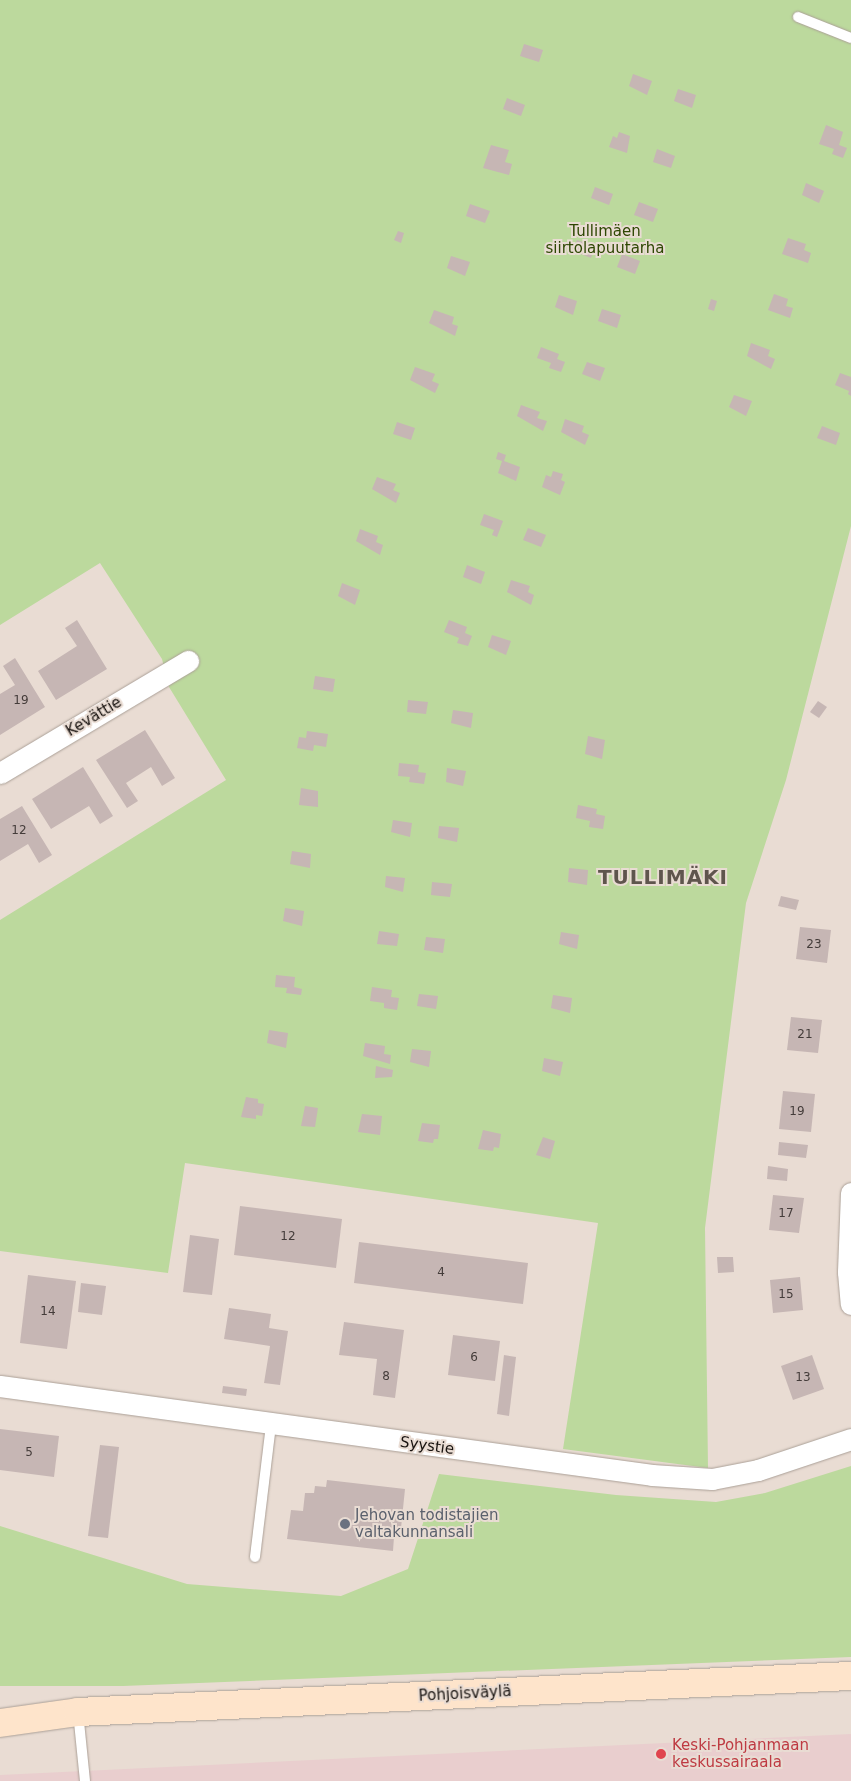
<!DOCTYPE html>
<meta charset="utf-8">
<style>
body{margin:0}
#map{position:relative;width:851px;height:1781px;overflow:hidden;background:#e9dcd3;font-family:"DejaVu Sans",sans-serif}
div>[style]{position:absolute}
.medical>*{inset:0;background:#e9cece}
.green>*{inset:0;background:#bcd99d}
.building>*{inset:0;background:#c6b6b4}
.roads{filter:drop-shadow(0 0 1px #aba097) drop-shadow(0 0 1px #aba097)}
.service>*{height:10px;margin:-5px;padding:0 5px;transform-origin:5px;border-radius:5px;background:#fff}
.minor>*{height:21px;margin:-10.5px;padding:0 10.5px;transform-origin:10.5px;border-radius:10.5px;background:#fff}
.secondary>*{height:28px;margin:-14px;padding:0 14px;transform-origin:14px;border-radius:14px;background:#fee4cb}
.dots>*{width:14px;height:14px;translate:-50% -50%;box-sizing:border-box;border:2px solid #e9dcd3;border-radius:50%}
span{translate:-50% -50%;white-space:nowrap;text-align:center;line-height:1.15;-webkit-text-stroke:4px #e9dcd3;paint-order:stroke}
.number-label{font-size:12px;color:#443c3a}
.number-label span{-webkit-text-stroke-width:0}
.park-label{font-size:15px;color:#2e4703}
.street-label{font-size:15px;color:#191411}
.worship-label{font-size:15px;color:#5b616d}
.left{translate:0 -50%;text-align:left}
.health-label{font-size:15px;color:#be3a42}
.district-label{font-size:20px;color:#5f554d;font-weight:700;letter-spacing:1px}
</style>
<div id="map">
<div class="medical">
<i style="clip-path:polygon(851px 1734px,851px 1781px,0 1781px,0 1775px)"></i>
</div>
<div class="green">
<i style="clip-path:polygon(0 0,851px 0,851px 526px,786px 780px,746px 903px,705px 1228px,708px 1468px,563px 1449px,598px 1223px,185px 1163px,168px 1273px,0 1251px,0 920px,226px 780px,169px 687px,162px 659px,100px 563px,0 625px)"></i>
<i style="clip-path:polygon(851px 1466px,851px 1657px,123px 1686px,0 1686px,0 1526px,187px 1584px,341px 1596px,408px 1569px,439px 1474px,616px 1495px,716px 1502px,765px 1493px)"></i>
</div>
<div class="building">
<i style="clip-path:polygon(524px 44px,543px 50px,539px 62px,520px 56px)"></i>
<i style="clip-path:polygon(633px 74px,652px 81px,647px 95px,629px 86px)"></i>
<i style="clip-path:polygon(678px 89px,696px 95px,692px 108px,674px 101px)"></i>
<i style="clip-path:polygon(507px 98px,525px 105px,521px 116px,503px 109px)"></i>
<i style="clip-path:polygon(826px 125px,843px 132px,839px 145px,847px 148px,843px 158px,832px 154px,834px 149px,819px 144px)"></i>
<i style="clip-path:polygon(619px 132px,630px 136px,627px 153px,609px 147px,613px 136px,617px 138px)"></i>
<i style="clip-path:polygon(491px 145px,509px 150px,505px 162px,512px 164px,509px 175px,483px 168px)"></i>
<i style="clip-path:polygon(657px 149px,675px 156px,671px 168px,653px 162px)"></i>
<i style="clip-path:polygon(806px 183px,824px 191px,819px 203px,802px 195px)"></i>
<i style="clip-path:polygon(595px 187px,613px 194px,609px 205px,591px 198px)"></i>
<i style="clip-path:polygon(639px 202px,658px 209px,653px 222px,634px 215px)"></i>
<i style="clip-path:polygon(470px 204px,490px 211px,485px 223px,466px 216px)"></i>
<i style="clip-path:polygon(398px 231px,404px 233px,401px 243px,394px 240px)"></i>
<i style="clip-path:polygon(788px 238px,806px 244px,804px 250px,811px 253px,808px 263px,782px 254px)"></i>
<i style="clip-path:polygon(577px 240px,595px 246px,591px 258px,573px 251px)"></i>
<i style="clip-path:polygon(622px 254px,640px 261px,635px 274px,617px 267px)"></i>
<i style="clip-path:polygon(451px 256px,470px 262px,465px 276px,447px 268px)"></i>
<i style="clip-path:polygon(774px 294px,788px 299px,786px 306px,793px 308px,790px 318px,768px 310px)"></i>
<i style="clip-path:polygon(559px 295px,577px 301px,573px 315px,555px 307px)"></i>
<i style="clip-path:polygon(711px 299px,717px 301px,714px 311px,708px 309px)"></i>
<i style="clip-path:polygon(602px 309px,621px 315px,617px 328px,598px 321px)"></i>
<i style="clip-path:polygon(434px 310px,454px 317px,452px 324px,458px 326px,455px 336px,429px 323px)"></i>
<i style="clip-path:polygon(751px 343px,770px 350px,768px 356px,775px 359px,771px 369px,747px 356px)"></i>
<i style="clip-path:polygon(541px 347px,559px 354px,557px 359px,565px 362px,561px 372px,549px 368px,551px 363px,537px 358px)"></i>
<i style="clip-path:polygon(587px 362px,605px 368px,600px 381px,582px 374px)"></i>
<i style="clip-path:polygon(415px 367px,435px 374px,432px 381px,439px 384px,435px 393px,410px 380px)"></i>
<i style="clip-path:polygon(840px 373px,851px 377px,851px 396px,848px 394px,849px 391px,835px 385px)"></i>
<i style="clip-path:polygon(734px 395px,752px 401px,746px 416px,729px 407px)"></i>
<i style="clip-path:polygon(521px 405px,540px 412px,537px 418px,547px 421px,543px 431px,517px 416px)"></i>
<i style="clip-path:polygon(565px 419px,584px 426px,582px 432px,589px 435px,585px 445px,561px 432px)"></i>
<i style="clip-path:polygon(397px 422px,415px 428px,411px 440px,393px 434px)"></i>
<i style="clip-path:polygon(822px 426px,840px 433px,836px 445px,817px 438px)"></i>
<i style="clip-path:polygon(498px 452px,506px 455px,504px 461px,520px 467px,516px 481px,498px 473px,502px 461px,496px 459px)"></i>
<i style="clip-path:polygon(553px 471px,563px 474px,561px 480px,565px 482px,560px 495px,542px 487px,546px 475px,551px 477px)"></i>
<i style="clip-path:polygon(377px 477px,396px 484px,393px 490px,400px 493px,396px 503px,372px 489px)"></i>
<i style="clip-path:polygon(484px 514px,503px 521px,497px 537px,492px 535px,494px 530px,480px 525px)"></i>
<i style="clip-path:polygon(528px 528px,546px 535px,541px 547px,523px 540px)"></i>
<i style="clip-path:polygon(360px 529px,378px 536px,376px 542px,383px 545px,380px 555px,356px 541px)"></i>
<i style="clip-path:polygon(467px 565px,485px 572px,481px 584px,463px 577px)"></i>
<i style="clip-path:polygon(511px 580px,530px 586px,528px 592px,534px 595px,531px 605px,507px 592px)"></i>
<i style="clip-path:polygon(342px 583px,360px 590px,355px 605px,338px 596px)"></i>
<i style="clip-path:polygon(77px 620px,107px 669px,56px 700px,38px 671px,77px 646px,65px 628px)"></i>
<i style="clip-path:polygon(449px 620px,467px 627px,465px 633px,472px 636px,468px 646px,457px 643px,459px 638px,444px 632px)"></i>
<i style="clip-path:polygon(492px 635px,511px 641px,506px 655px,488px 647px)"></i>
<i style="clip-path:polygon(15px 658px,45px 707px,0 735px,0 694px,15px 685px,3px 666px)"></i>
<i style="clip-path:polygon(315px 676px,335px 679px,333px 692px,313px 689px)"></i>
<i style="clip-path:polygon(408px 700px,428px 702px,426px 714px,407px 712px)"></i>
<i style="clip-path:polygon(818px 701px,827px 707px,819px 718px,810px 712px)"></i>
<i style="clip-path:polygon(453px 710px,473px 713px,471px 728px,451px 723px)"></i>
<i style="clip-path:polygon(145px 730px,175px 778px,162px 786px,151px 767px,126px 783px,138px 801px,127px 808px,96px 760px)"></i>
<i style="clip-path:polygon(307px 731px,328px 734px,326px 747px,314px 745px,313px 751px,297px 748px,299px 737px,306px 738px)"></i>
<i style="clip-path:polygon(588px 736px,605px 740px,602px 759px,585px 754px)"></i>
<i style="clip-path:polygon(399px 763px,419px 765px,418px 772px,426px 773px,424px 784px,409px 782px,410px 777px,398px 776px)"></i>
<i style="clip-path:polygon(83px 767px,113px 816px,100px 824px,89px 806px,51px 829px,32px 799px)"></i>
<i style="clip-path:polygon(447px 768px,466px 771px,463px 786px,446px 782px)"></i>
<i style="clip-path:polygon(301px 788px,318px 791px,318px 807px,299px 805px)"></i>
<i style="clip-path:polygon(578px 805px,597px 809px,596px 814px,605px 816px,603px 829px,589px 827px,590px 821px,576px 818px)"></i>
<i style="clip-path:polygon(22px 806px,52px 855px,39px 863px,28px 844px,0 861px,0 819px)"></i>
<i style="clip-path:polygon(393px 820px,412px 823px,410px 837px,391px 832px)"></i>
<i style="clip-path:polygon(439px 826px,459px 828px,457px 842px,438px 838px)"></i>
<i style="clip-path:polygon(292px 851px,311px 854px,310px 868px,290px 864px)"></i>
<i style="clip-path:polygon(569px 868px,588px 870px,587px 885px,568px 882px)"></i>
<i style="clip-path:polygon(386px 876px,405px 878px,403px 892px,385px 887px)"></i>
<i style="clip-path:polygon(432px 882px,452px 884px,450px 897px,431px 895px)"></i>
<i style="clip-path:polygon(781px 896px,799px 900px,796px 910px,778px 906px)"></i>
<i style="clip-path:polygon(285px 908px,304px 911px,302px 926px,283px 921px)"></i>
<i style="clip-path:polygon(800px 927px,831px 930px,827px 963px,796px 959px)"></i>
<i style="clip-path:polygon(379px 931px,399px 934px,397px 946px,377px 944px)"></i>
<i style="clip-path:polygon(561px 932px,579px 935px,577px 949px,559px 944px)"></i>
<i style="clip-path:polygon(426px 937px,445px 939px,443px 953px,424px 950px)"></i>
<i style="clip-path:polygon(276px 975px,295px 977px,294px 987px,302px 989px,301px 995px,286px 993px,287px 988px,275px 987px)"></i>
<i style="clip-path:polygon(372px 987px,392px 990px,391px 997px,399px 998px,397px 1010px,384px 1008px,384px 1003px,370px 1001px)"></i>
<i style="clip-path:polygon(419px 994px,438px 996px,436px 1009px,417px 1006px)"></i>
<i style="clip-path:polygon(553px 995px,572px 998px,570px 1013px,551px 1008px)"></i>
<i style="clip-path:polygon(791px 1017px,822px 1020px,818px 1053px,787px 1050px)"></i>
<i style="clip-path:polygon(269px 1030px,288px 1033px,286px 1048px,267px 1043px)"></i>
<i style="clip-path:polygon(365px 1043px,385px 1046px,384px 1054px,391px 1055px,390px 1064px,363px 1056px)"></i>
<i style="clip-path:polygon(412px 1049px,431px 1051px,429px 1067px,410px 1062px)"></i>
<i style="clip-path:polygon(544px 1058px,563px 1062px,560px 1076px,542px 1071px)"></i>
<i style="clip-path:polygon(376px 1066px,393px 1070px,392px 1077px,375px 1078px)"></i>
<i style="clip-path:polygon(783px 1091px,815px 1094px,811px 1132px,779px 1129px)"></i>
<i style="clip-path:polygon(246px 1097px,258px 1099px,258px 1103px,264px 1104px,262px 1116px,256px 1115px,256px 1119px,241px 1117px)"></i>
<i style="clip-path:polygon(305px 1106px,318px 1108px,315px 1127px,301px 1126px)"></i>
<i style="clip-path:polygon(362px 1114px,382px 1116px,380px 1135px,358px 1132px)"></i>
<i style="clip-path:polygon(422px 1123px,440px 1125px,438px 1139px,434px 1139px,433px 1143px,418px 1141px)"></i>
<i style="clip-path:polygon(483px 1130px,501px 1134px,499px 1148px,494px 1147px,493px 1151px,478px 1149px)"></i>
<i style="clip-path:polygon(543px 1137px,555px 1141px,550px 1159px,536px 1155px)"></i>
<i style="clip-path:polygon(779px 1142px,808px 1145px,806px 1158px,778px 1155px)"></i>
<i style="clip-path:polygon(768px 1166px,788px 1169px,787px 1181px,767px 1179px)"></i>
<i style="clip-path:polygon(773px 1195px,804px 1198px,799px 1233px,769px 1230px)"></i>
<i style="clip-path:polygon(240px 1206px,342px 1219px,336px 1268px,234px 1255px)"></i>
<i style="clip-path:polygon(190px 1235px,219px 1239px,212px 1295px,183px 1292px)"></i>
<i style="clip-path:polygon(359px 1242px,528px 1263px,523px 1304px,354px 1283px)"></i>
<i style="clip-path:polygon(717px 1257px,733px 1257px,734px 1272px,718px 1273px)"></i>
<i style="clip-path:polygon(28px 1275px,76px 1281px,67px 1349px,20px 1343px)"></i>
<i style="clip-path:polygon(800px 1277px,803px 1310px,773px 1313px,770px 1280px)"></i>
<i style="clip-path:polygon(81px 1283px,106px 1286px,102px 1315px,78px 1312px)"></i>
<i style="clip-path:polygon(229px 1308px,271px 1314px,269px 1328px,288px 1331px,280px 1385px,264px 1383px,270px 1346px,224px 1339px)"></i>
<i style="clip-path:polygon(344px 1322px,404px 1330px,395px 1398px,373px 1395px,377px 1359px,339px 1355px)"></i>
<i style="clip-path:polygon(453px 1335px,500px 1341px,495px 1381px,448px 1375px)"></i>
<i style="clip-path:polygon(504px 1355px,516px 1357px,509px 1416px,497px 1414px)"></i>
<i style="clip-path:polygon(812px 1355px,824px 1389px,793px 1400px,781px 1366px)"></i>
<i style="clip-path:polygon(223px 1386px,247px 1389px,246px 1396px,222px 1393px)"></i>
<i style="clip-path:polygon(0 1429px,59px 1436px,54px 1477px,0 1470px)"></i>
<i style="clip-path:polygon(100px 1445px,119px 1447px,108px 1538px,88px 1536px)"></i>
<i style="clip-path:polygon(327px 1480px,405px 1489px,400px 1538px,394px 1537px,393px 1551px,287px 1539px,291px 1510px,303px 1511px,305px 1493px,314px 1493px,315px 1486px,326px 1487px)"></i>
</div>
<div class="roads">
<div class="service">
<i style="left:798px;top:17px;width:57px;rotate:21.6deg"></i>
<i style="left:255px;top:1557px;width:134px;rotate:-83.1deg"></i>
<i style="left:78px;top:1712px;width:69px;rotate:84.2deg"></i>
</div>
<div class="minor">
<i style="left:0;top:773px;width:219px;rotate:-30.8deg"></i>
<i style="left:851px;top:1193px;width:79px;rotate:92.2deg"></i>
<i style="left:848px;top:1272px;width:32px;rotate:85deg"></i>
<i style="left:0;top:1386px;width:658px;rotate:7.77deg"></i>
<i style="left:652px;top:1475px;width:60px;rotate:3.8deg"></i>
<i style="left:712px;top:1479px;width:47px;rotate:-11.1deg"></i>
<i style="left:758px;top:1470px;width:98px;rotate:-18.4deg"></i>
</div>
<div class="secondary">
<i style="left:0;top:1723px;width:79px;rotate:-8deg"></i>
<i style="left:78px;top:1712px;width:774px;rotate:-2.67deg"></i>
</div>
</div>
<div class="dots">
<i style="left:345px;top:1524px;background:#6b7280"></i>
<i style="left:661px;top:1754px;background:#e0444e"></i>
</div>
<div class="number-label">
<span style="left:21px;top:701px">19</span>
<span style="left:19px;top:831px">12</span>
<span style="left:814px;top:945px">23</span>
<span style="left:805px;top:1035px">21</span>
<span style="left:797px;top:1112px">19</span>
<span style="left:786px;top:1214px">17</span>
<span style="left:288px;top:1237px">12</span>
<span style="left:441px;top:1273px">4</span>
<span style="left:786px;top:1295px">15</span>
<span style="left:48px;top:1312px">14</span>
<span style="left:474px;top:1358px">6</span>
<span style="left:386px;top:1377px">8</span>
<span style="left:803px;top:1378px">13</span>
<span style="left:29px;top:1453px">5</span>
</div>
<div class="park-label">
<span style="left:605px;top:240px">Tullimäen<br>siirtolapuutarha</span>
</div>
<div class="street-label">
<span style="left:94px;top:717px;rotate:-31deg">Kevättie</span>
<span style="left:427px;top:1446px;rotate:8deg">Syystie</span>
<span style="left:465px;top:1694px;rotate:-3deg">Pohjoisväylä</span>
</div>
<div class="worship-label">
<span class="left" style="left:355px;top:1524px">Jehovan todistajien<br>valtakunnansali</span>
</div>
<div class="health-label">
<span class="left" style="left:672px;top:1754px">Keski-Pohjanmaan<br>keskussairaala</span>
</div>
<div class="district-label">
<span style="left:663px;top:877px">TULLIMÄKI</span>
</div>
</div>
